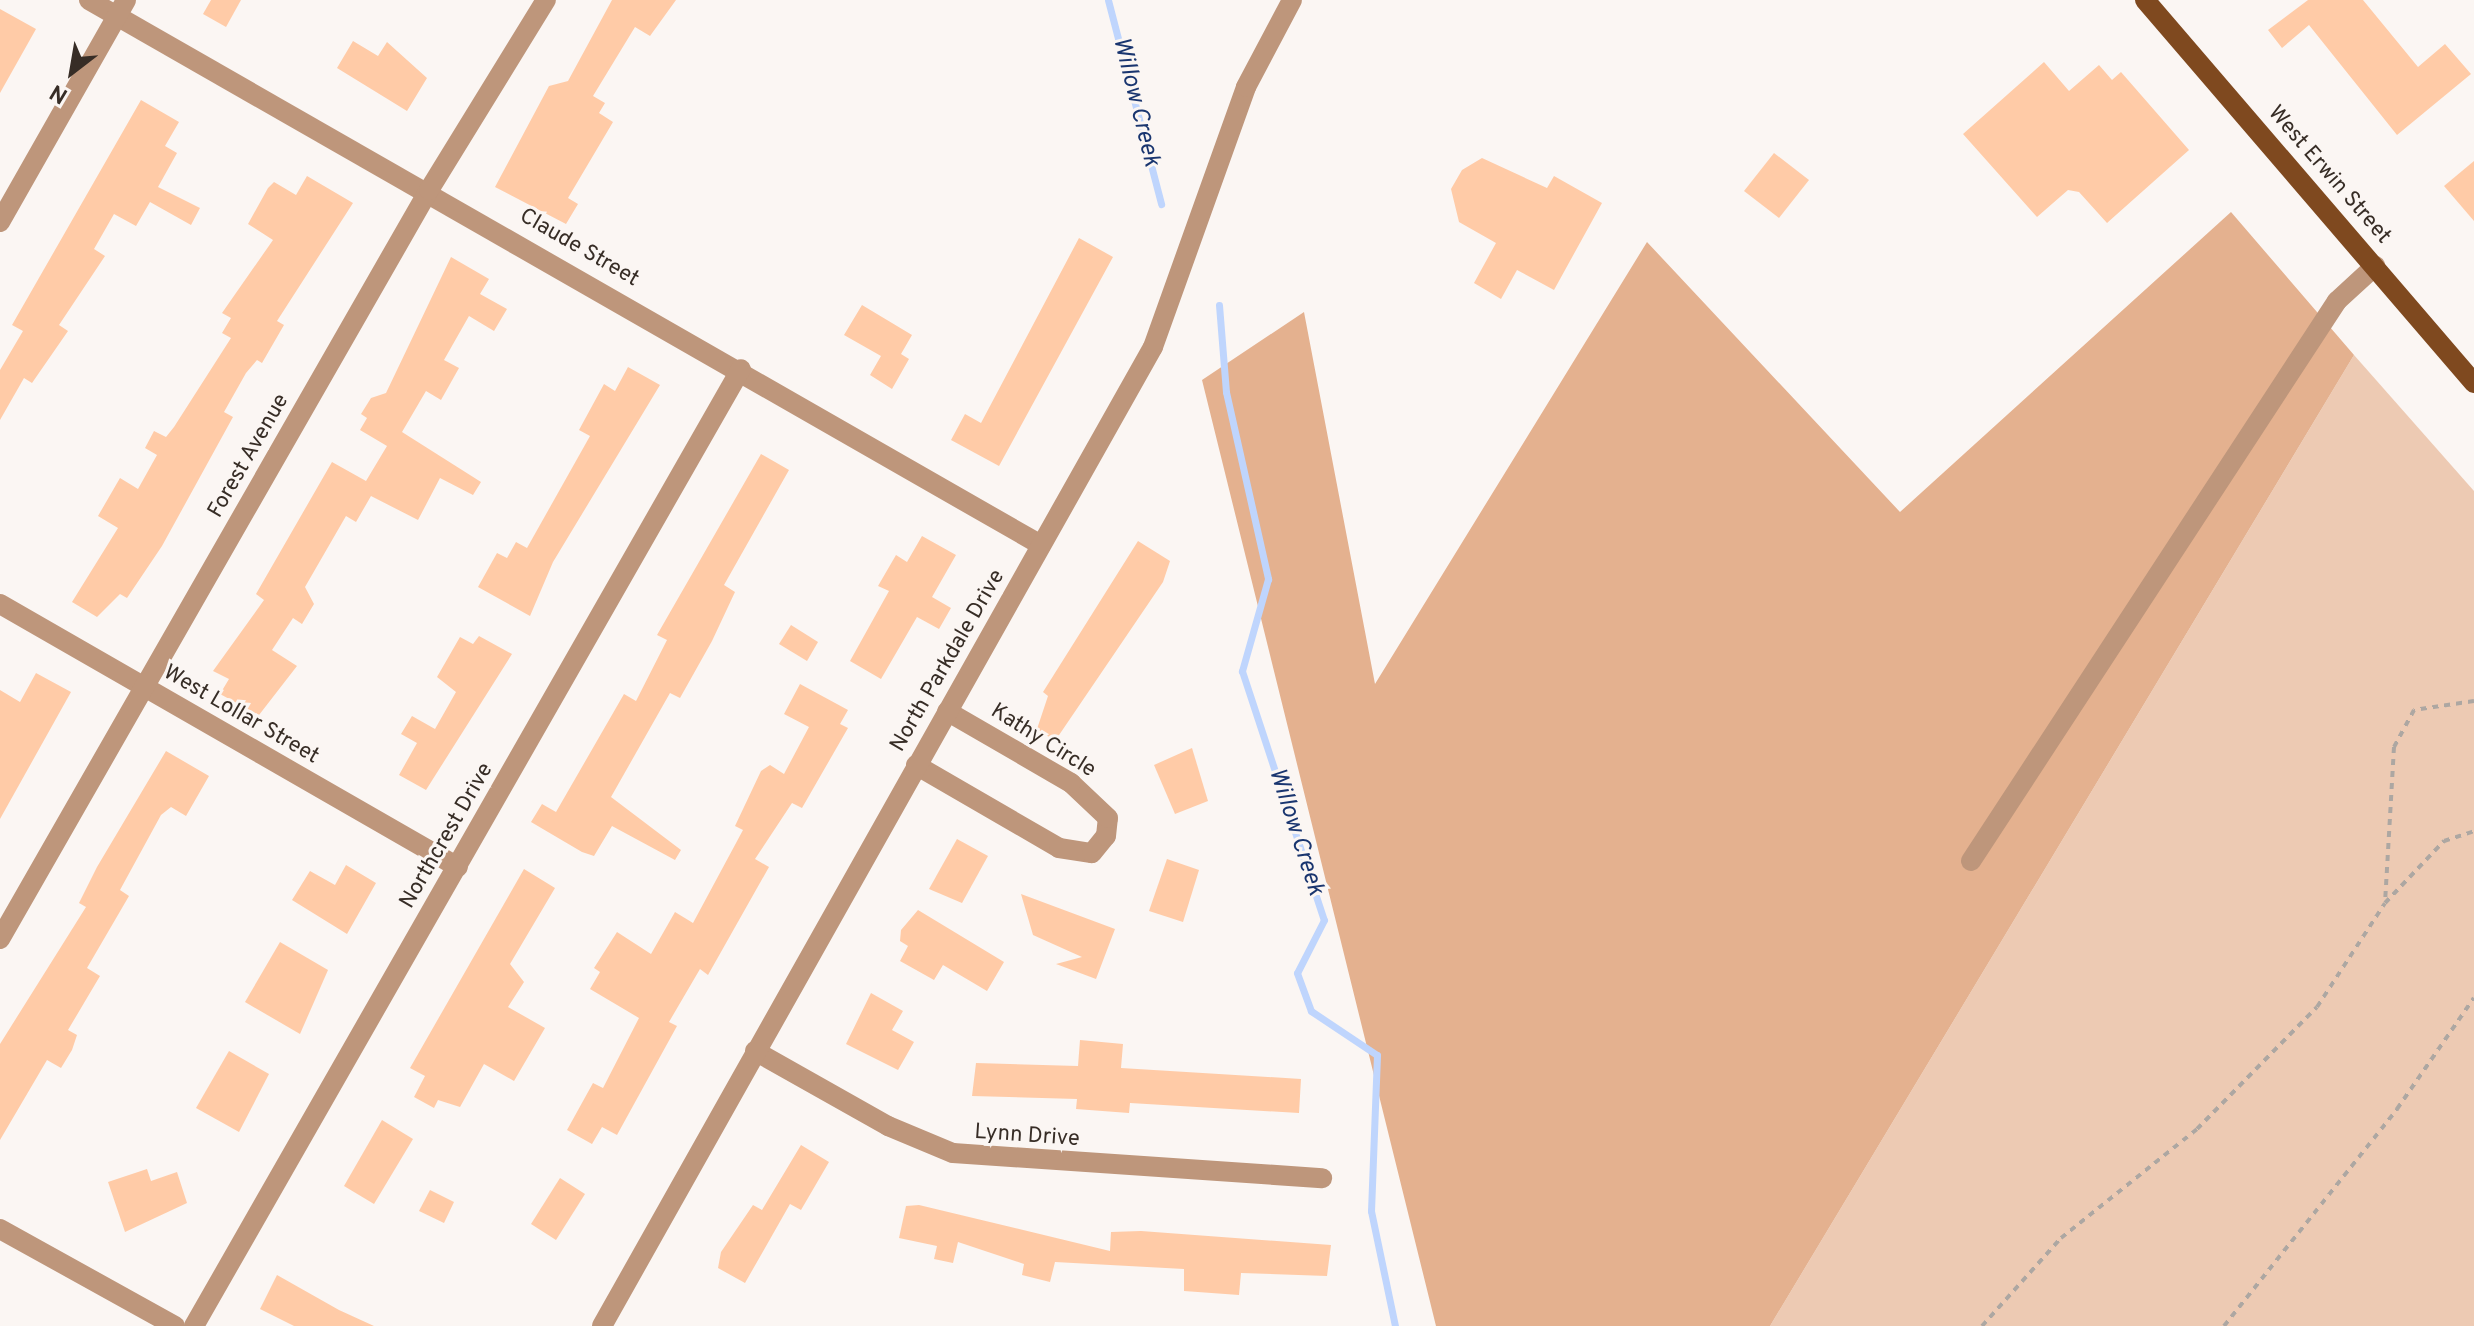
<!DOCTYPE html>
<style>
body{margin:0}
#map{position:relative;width:2474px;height:1326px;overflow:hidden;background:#fbf6f3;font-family:Overpass,sans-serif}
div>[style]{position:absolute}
.green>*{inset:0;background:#edcab3}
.forest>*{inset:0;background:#e4b18f}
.stream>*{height:7px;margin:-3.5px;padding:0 3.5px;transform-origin:3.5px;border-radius:3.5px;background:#bfd5fd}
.building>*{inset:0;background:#ffcba7}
.path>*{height:4px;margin-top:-2px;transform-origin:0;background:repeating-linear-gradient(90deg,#ada7a2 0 6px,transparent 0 12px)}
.minor>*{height:20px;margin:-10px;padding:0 10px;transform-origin:10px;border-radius:10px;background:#be967b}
.major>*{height:20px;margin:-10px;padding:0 10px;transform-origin:10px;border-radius:10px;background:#7f491f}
span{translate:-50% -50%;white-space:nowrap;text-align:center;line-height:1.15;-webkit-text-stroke:6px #fbf6f3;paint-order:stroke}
.street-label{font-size:22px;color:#372d26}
.water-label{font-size:24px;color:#19356f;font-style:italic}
.north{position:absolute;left:32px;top:32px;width:80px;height:80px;-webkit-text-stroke:6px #fbf6f3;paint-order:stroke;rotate:211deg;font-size:22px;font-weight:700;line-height:32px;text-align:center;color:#372d26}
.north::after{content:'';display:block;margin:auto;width:28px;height:36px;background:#372d26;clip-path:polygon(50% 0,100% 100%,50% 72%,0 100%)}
</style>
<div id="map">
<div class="green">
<i style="clip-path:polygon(2354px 355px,2474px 491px,2474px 1326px,1770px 1326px)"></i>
</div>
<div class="forest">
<i style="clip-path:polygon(2231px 212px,2354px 355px,1770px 1326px,1436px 1326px,1202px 380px,1304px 312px,1375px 684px,1647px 242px,1900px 512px)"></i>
</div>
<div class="stream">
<i style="left:1108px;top:0;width:211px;rotate:75.4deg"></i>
<i style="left:1219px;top:305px;width:87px;rotate:85.4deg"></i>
<i style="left:1226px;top:392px;width:192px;rotate:77.3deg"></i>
<i style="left:1268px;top:579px;width:96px;rotate:105.8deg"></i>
<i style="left:1242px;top:671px;width:262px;rotate:71.8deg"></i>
<i style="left:1324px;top:920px;width:59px;rotate:117deg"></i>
<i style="left:1297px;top:973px;width:40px;rotate:69.8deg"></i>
<i style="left:1311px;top:1011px;width:79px;rotate:33.7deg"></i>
<i style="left:1377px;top:1055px;width:156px;rotate:92.2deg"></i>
<i style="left:1371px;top:1211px;width:117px;rotate:78.2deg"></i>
</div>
<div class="building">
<i style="clip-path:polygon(211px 0,241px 0,226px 27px,203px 14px)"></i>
<i style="clip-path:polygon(612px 0,676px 0,650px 36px,635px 27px,593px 96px,605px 103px,599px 113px,613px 122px,568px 198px,578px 204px,566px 224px,495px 187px,549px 86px,568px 81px)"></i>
<i style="clip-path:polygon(2308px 0,2363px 0,2418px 67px,2445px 44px,2471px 74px,2397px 135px,2309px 25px,2282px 48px,2268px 30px)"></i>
<i style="clip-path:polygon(0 9px,36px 29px,0 93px)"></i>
<i style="clip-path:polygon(353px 41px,378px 56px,387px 42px,427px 78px,407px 111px,337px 68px)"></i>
<i style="clip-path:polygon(2044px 62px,2069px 91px,2099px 65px,2112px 80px,2121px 72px,2189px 150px,2107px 223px,2079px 192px,2068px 190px,2037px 217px,1963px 134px)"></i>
<i style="clip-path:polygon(141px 100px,179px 122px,165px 146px,177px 153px,158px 187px,200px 208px,191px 225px,150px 202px,136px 226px,114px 214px,94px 249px,105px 256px,59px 325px,68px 331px,32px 383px,24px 378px,0 420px,0 370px,23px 331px,12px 325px)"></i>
<i style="clip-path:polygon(1774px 153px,1809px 180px,1779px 218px,1744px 191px)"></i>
<i style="clip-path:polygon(1482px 158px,1547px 188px,1554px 176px,1602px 203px,1554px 290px,1517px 270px,1501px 299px,1474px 283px,1496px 243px,1459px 222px,1451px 189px,1462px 170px)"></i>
<i style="clip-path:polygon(2474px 161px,2474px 221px,2444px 186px)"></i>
<i style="clip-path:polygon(307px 176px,353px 203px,277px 321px,284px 325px,262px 363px,257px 360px,246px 373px,224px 412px,233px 417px,162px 546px,127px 598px,120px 594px,97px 617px,72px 602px,118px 528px,98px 516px,120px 478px,138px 489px,157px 455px,145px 448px,154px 431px,166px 437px,174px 427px,231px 338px,222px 333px,231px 318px,222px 313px,273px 240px,248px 224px,268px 188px,274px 182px,296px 195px)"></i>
<i style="clip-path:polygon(1079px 238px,1113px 257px,999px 466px,951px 440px,965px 414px,981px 423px)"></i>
<i style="clip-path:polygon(451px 257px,489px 279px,480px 294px,507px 309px,494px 331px,469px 316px,444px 360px,459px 368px,441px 400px,426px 391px,402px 432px,481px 482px,473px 495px,440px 478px,418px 520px,371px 496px,356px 522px,346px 516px,305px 587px,314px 604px,302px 624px,293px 618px,272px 650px,297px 666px,259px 715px,220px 694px,229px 679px,213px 671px,264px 600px,256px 594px,332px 462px,366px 481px,387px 446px,360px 430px,367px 418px,361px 414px,371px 398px,386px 393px)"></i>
<i style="clip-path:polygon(862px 305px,912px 335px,901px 354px,909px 359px,892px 389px,870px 375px,881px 356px,844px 335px)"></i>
<i style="clip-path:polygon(628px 367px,660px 385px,553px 562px,530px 616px,478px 587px,497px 553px,507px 558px,516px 542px,527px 548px,590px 436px,579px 430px,604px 384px,615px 391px)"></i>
<i style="clip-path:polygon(761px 454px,789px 470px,724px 585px,735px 592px,712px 641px,680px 698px,670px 693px,611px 797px,681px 850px,675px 860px,612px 826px,594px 856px,582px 852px,531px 822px,542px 804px,556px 812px,624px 694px,636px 701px,667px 640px,657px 635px)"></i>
<i style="clip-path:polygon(922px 536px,956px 555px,932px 597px,951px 608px,939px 629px,917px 617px,881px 679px,850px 661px,889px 591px,878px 586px,896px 555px,907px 562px)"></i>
<i style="clip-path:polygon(1138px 541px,1170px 561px,1163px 582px,1055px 741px,1037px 729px,1048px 696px,1043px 692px)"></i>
<i style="clip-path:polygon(791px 625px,818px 642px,807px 661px,779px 644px)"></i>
<i style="clip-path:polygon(479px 636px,512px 654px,426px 790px,399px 775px,417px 743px,401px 734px,412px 716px,435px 729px,456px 692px,437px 677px,460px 637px,473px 644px)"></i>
<i style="clip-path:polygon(36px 673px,71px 692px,0 819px,0 690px,20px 702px)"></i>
<i style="clip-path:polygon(800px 684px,848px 710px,840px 724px,848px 728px,802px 808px,792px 803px,755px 859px,769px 867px,708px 975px,700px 969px,669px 1022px,677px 1026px,617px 1135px,602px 1127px,592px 1144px,567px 1130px,593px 1083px,603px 1088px,639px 1018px,590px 989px,600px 972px,594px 968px,617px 932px,651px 954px,675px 912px,693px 923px,743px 830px,735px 826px,761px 771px,770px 765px,784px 774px,809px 727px,784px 714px)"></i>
<i style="clip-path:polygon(1192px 748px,1208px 801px,1175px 814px,1154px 765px)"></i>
<i style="clip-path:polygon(166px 751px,209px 776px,186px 816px,171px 807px,161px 815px,120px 890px,129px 896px,87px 968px,100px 976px,68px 1030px,77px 1035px,72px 1050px,61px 1068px,47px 1060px,0 1140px,0 1044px,86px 907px,79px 903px,97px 867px)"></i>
<i style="clip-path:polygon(957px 839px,988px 856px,962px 903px,929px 889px)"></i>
<i style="clip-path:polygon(1167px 859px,1199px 870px,1183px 922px,1149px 911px)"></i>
<i style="clip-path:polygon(346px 865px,376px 883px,347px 934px,292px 900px,310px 871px,335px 885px)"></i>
<i style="clip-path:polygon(524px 869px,555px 888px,510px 964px,524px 982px,508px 1007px,545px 1028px,514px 1081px,484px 1064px,460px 1107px,438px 1100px,434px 1108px,414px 1097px,425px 1076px,410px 1068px)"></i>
<i style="clip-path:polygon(1021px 894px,1115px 929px,1096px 979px,1056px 964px,1082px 957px,1033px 935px)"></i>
<i style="clip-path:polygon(918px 910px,1004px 962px,987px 991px,943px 965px,934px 980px,900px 961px,908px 946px,900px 941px,901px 930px)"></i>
<i style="clip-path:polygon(280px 942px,328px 970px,300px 1034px,245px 1002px)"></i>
<i style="clip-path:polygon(871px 993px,903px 1011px,892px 1030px,914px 1042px,898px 1070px,846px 1044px)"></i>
<i style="clip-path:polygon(1080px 1040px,1123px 1044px,1121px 1068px,1301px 1079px,1299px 1113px,1130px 1103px,1129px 1113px,1076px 1109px,1077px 1099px,972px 1096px,976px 1063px,1078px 1066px)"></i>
<i style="clip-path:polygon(229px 1051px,269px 1074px,239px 1132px,196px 1108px)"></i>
<i style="clip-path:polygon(382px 1120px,413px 1139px,374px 1204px,344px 1186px)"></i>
<i style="clip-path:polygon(801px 1145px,829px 1162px,801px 1210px,790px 1204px,745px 1283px,718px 1268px,721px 1252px,753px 1205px,762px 1210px)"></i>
<i style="clip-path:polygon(147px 1169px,151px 1181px,177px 1172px,187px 1203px,125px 1232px,108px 1182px)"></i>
<i style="clip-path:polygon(560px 1178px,585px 1194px,556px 1240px,531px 1224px)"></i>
<i style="clip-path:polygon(430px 1190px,454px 1202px,444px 1223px,419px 1211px)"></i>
<i style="clip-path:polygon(919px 1205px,1110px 1251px,1111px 1232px,1141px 1231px,1331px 1245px,1327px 1276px,1241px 1273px,1239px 1295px,1184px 1291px,1184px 1269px,1055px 1262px,1050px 1282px,1022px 1275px,1024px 1264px,958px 1242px,953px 1263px,934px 1259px,937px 1246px,899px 1238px,906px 1206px)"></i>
<i style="clip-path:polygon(277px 1275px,339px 1310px,374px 1326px,294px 1326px,260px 1309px)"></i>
</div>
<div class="path">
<i style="left:2474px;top:701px;width:61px;rotate:171.5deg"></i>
<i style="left:2414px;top:710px;width:42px;rotate:118.4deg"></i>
<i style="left:2394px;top:747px;width:156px;rotate:93.3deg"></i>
<i style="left:2385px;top:903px;width:86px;rotate:-46.4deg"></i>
<i style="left:2444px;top:841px;width:32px;rotate:-18deg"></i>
<i style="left:1982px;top:1326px;width:118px;rotate:-48.1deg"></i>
<i style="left:2061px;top:1238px;width:174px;rotate:-38.7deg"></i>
<i style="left:2197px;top:1129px;width:171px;rotate:-45.5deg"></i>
<i style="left:2317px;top:1007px;width:124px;rotate:-56.8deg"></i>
<i style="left:2224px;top:1326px;width:278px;rotate:-51.4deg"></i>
<i style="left:2397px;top:1109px;width:135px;rotate:-55.3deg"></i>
</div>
<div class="minor">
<i style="left:89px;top:0;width:1097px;rotate:29.79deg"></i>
<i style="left:0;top:222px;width:255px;rotate:-60.4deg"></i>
<i style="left:0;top:604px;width:528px;rotate:29.87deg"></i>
<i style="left:916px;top:765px;width:165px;rotate:30.1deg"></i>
<i style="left:1059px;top:848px;width:33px;rotate:9deg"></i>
<i style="left:1092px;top:853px;width:22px;rotate:-51deg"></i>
<i style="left:1106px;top:836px;width:18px;rotate:-84deg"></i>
<i style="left:1108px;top:818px;width:51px;rotate:-136.6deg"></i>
<i style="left:1071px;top:783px;width:143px;rotate:-149.9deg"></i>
<i style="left:1971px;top:861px;width:669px;rotate:-56.83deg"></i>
<i style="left:2337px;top:301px;width:52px;rotate:-42.6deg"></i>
<i style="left:0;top:939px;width:863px;rotate:-60.2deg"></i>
<i style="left:429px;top:190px;width:223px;rotate:-58.4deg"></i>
<i style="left:755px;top:1051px;width:153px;rotate:29.4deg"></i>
<i style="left:888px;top:1126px;width:70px;rotate:22.6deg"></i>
<i style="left:953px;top:1153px;width:370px;rotate:3.9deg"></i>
<i style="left:0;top:1229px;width:200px;rotate:29deg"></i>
<i style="left:194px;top:1326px;width:1102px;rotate:-60.25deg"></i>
<i style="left:602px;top:1326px;width:1123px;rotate:-60.63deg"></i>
<i style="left:1153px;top:347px;width:276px;rotate:-70.3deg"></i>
<i style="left:1246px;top:87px;width:98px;rotate:-62.1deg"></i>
</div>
<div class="major">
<i style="left:2145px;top:0;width:505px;rotate:49.34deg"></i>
</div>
<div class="street-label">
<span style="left:2329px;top:175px;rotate:49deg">West Erwin Street</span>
<span style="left:579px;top:248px;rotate:30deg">Claude Street</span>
<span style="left:249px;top:456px;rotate:-60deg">Forest Avenue</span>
<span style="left:948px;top:661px;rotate:-60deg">North Parkdale Drive</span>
<span style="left:241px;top:715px;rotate:30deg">West Lollar Street</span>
<span style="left:1043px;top:741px;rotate:32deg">Kathy Circle</span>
<span style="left:447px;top:836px;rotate:-60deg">Northcrest Drive</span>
<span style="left:1027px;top:1136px;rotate:4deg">Lynn Drive</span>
</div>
<div class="water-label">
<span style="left:1135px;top:102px;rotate:76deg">Willow Creek</span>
<span style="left:1295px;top:832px;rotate:72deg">Willow Creek</span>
</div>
<div class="north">N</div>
</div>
